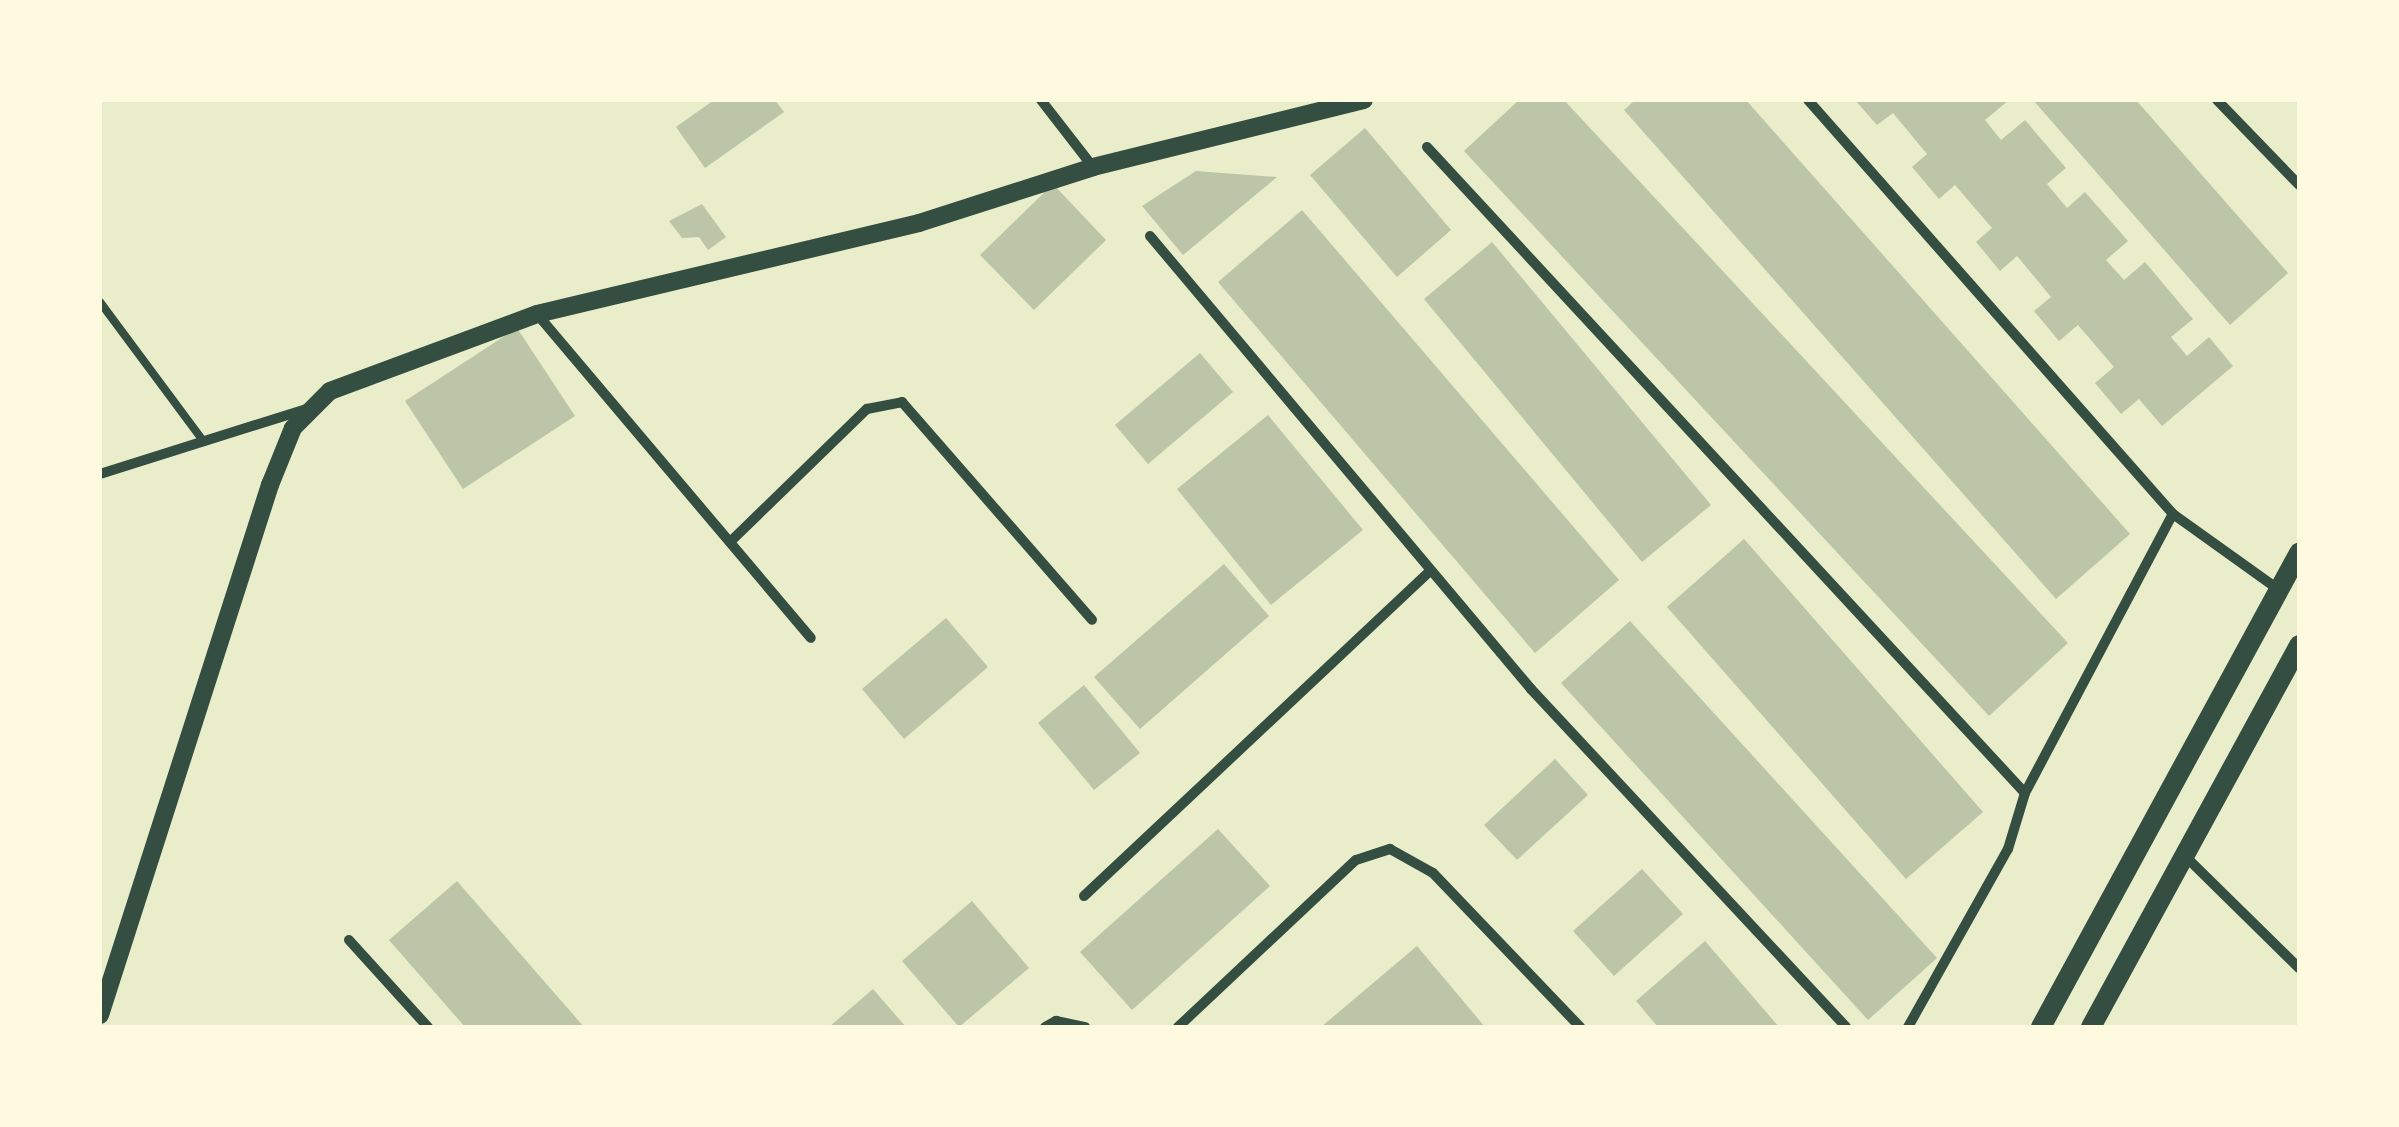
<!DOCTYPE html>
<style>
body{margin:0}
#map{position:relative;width:2399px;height:1127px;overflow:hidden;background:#e9edc9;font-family:Overpass,sans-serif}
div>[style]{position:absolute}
.building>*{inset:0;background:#bcc5a7}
.service>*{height:8px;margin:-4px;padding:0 4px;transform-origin:4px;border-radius:4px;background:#344e41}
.minor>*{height:10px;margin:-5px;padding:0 5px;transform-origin:5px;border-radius:5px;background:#344e41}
.tertiary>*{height:18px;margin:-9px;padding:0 9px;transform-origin:9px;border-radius:9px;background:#344e41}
.secondary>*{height:20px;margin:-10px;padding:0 10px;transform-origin:10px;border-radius:10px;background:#344e41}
span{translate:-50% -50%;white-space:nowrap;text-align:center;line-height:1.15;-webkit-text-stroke:8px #fefae0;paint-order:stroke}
.frame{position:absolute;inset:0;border:102px solid #fefae0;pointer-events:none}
</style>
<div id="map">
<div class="building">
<i style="clip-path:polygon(714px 100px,775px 100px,784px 112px,705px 168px,676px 127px)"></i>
<i style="clip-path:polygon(1519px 100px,1564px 100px,2068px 643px,1989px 716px,1464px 151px)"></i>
<i style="clip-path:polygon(1635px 100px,1746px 100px,2130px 534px,2056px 599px,1624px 110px)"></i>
<i style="clip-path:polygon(1855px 100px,2009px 100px,1985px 120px,2001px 140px,2025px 120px,2066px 168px,2047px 184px,2067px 208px,2085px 192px,2128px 241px,2106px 260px,2124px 280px,2145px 262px,2193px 319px,2171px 337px,2187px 356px,2209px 337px,2233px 366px,2162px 426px,2139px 399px,2121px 414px,2095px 383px,2114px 367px,2078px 325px,2059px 341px,2034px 311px,2051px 297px,2017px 256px,2000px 271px,1976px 242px,1992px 228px,1955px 185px,1939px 199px,1912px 167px,1927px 154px,1893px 113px,1877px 125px)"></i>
<i style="clip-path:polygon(2033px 100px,2136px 100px,2288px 273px,2230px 325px)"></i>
<i style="clip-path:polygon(1365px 128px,1451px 230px,1397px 277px,1310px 175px)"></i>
<i style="clip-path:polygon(1196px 171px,1277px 177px,1183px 255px,1142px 206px)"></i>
<i style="clip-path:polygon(1053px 184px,1106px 240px,1034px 310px,980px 255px)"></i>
<i style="clip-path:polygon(702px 204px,726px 237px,708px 250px,699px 237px,682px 238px,669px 221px)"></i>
<i style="clip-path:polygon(1302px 210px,1619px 580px,1535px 653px,1218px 282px)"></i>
<i style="clip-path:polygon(1492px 242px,1711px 505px,1642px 562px,1424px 299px)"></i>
<i style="clip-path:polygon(517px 328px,575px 416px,463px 489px,405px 401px)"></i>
<i style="clip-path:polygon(1200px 353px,1233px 392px,1148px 464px,1115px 425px)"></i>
<i style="clip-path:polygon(1268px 415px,1363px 530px,1271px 605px,1177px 489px)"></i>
<i style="clip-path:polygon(1744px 539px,1983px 812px,1906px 879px,1667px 607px)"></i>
<i style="clip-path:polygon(1224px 564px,1269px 616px,1140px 729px,1094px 677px)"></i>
<i style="clip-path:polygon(946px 618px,988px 667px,904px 739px,862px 689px)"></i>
<i style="clip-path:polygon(1630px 621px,1937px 958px,1868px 1020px,1561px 683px)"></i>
<i style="clip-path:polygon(1084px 685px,1140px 753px,1094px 790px,1038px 723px)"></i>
<i style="clip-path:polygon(1555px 759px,1588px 795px,1517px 860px,1484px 825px)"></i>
<i style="clip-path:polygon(1218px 829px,1270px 886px,1132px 1010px,1080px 952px)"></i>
<i style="clip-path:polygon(1642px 869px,1683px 914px,1614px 976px,1573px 931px)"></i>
<i style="clip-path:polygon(457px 881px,584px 1027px,465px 1027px,389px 940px)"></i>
<i style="clip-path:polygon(972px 901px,1029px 968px,959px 1027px,902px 961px)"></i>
<i style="clip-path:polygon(1705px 941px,1779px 1027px,1658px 1027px,1636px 1001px)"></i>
<i style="clip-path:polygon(1417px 946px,1485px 1027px,1321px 1027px)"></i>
<i style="clip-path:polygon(873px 989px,906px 1027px,829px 1027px)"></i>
</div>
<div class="service">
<i style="left:100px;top:302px;width:174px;rotate:53.4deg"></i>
</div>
<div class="minor">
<i style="left:1041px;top:100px;width:85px;rotate:52.2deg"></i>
<i style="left:1808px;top:100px;width:552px;rotate:48.6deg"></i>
<i style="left:2173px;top:514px;width:130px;rotate:35.6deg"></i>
<i style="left:2217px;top:100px;width:118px;rotate:46deg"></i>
<i style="left:1427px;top:147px;width:880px;rotate:47.21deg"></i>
<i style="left:1150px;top:236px;width:592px;rotate:49.93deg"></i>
<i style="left:1531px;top:689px;width:462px;rotate:47deg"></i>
<i style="left:537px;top:314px;width:424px;rotate:49.8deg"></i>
<i style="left:100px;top:474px;width:219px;rotate:-17.5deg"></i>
<i style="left:730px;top:542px;width:191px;rotate:-44.2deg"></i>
<i style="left:867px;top:409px;width:36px;rotate:-11deg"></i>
<i style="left:902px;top:402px;width:289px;rotate:48.9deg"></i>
<i style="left:2185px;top:856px;width:160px;rotate:44.5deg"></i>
<i style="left:1084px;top:896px;width:473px;rotate:-43.2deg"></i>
<i style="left:349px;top:940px;width:118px;rotate:47.8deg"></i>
<i style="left:1045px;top:1027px;width:13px;rotate:-29deg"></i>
<i style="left:1056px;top:1021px;width:30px;rotate:12deg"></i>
<i style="left:1178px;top:1027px;width:244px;rotate:-43.2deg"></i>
<i style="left:1356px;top:860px;width:36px;rotate:-18deg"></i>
<i style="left:1390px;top:849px;width:49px;rotate:29.2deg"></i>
<i style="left:1433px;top:873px;width:213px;rotate:46.3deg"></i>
<i style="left:1908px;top:1027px;width:204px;rotate:-60.7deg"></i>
<i style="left:2008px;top:849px;width:59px;rotate:-73.1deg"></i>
<i style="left:2025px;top:793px;width:316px;rotate:-62.1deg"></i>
</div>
<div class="tertiary">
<i style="left:100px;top:1015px;width:557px;rotate:-72.22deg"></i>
<i style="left:270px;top:485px;width:61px;rotate:-68deg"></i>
<i style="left:293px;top:428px;width:52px;rotate:-45deg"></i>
<i style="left:330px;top:391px;width:221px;rotate:-20.4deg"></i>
<i style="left:537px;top:314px;width:393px;rotate:-13.4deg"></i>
<i style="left:919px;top:223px;width:183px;rotate:-17.8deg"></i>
<i style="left:1093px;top:167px;width:279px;rotate:-13.9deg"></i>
</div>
<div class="secondary">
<i style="left:2041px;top:1027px;width:540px;rotate:-61.44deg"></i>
<i style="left:2091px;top:1027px;width:435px;rotate:-61.4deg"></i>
</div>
<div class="frame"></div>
</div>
